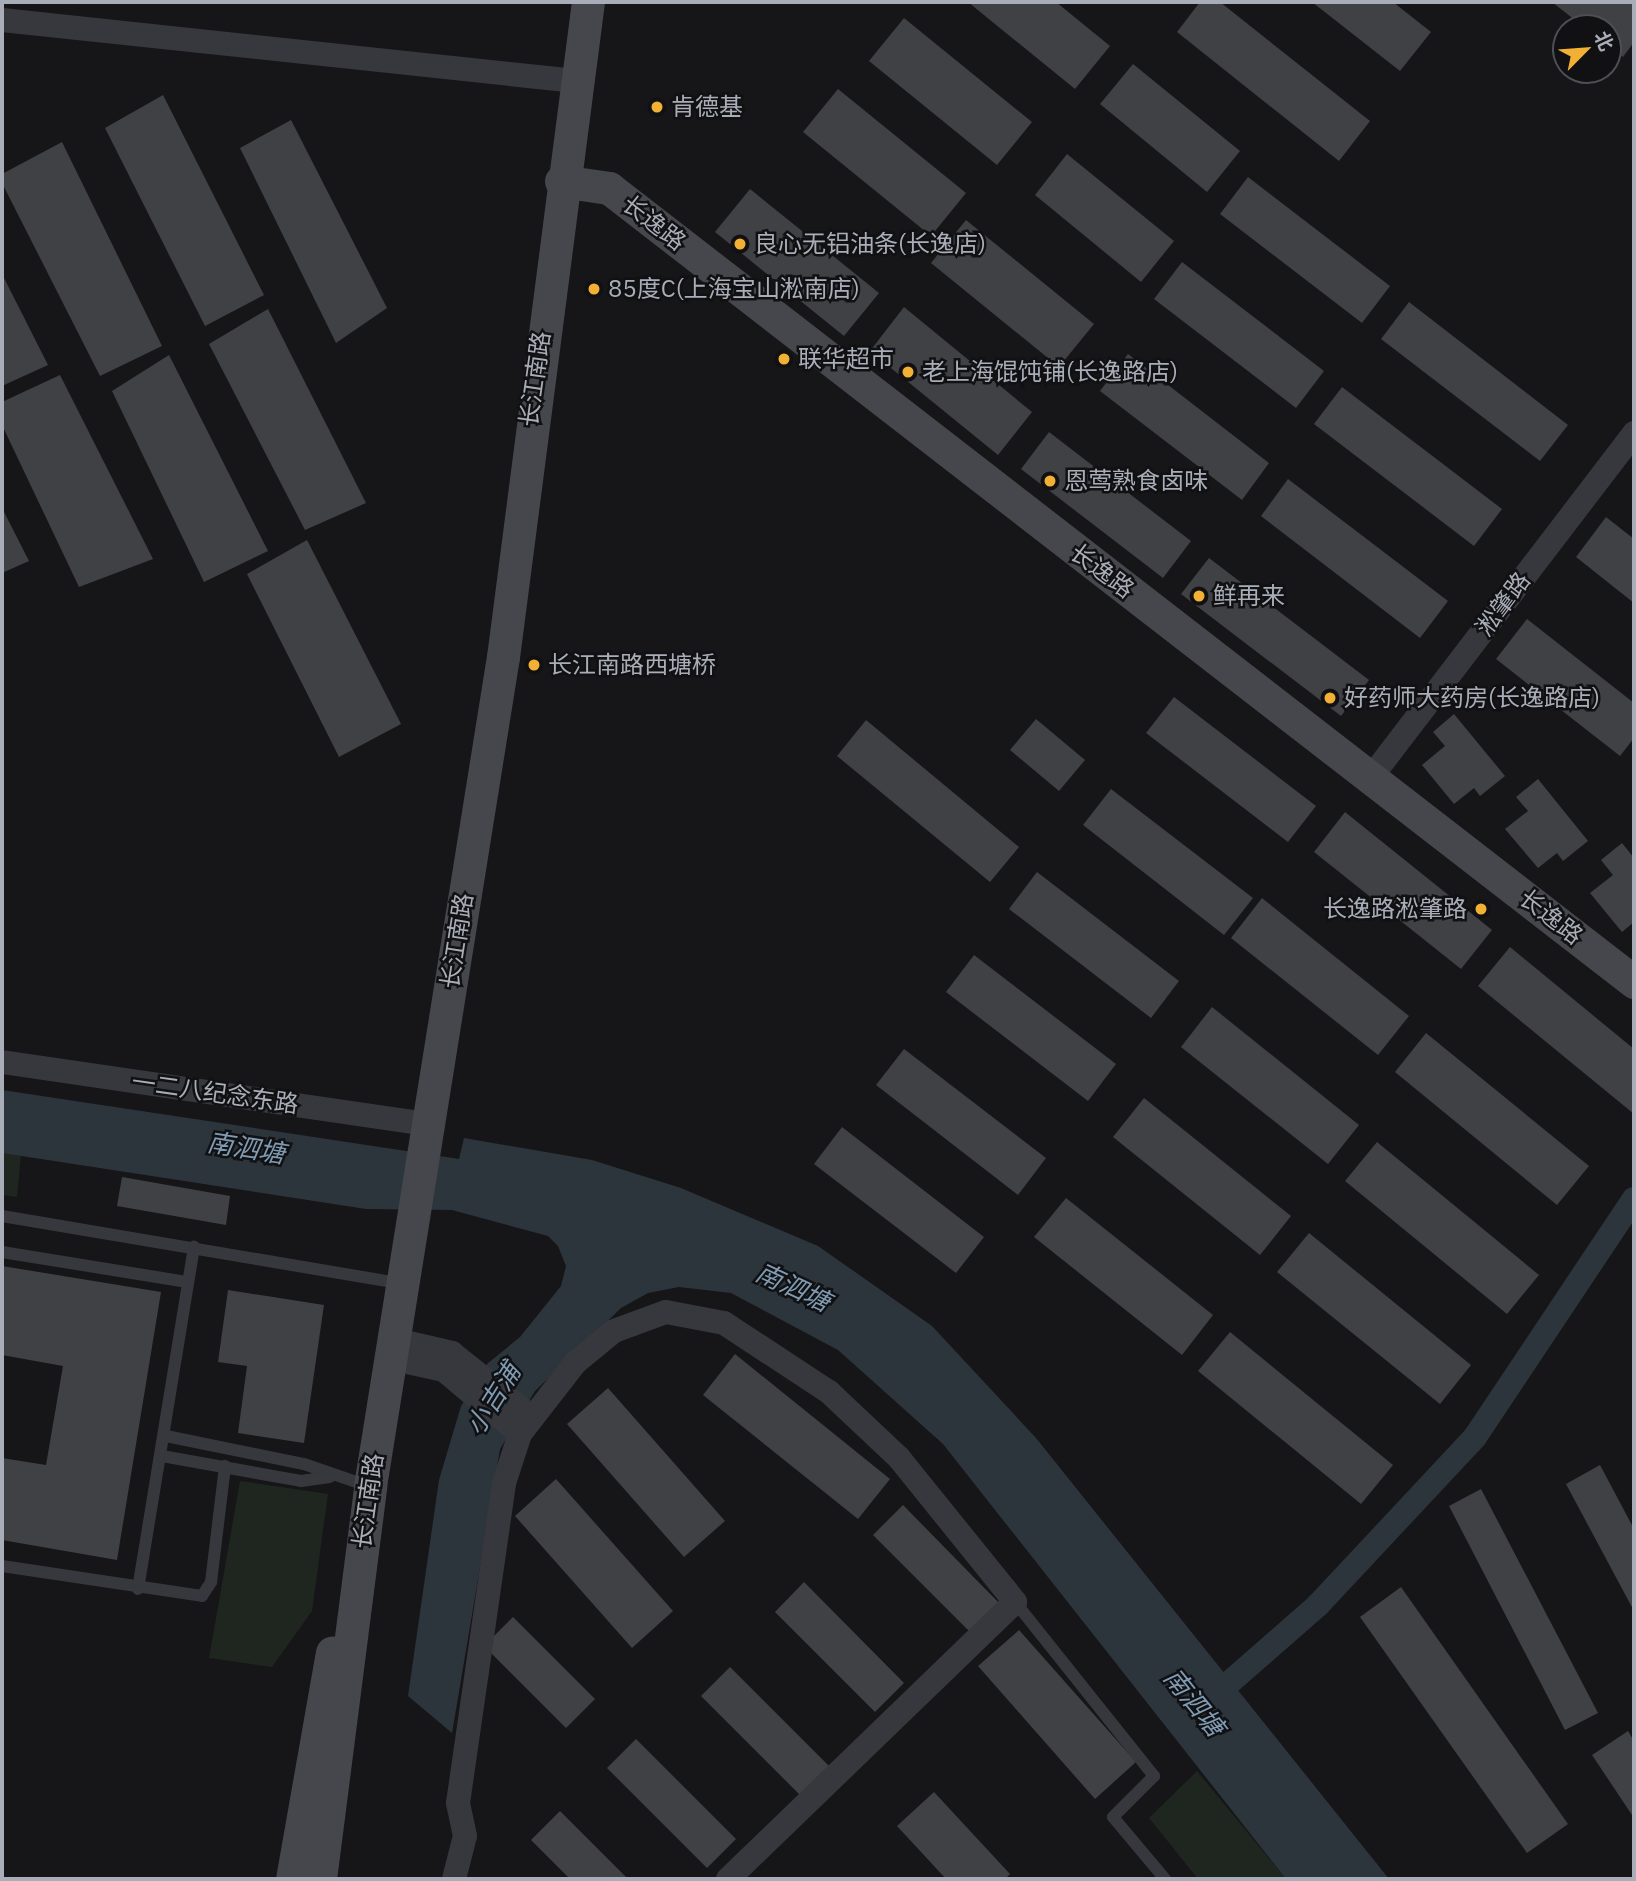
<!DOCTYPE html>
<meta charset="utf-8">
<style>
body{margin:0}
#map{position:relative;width:1636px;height:1881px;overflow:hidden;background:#161618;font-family:"IBM Plex Sans","Noto Sans SC",sans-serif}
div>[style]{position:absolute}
.green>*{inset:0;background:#1e261f}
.water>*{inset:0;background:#2c353c}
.canal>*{height:24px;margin:-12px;padding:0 12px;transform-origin:12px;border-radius:12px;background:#2c353c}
.building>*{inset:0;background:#404145}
.lane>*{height:12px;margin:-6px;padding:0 6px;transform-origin:6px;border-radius:6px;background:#37383d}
.street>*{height:24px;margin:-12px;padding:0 12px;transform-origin:12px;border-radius:12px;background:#37383d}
.secondary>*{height:33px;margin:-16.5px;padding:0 16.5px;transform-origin:16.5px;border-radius:16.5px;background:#45474d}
.dots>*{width:19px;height:19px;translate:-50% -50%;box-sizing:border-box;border:4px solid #111113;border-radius:50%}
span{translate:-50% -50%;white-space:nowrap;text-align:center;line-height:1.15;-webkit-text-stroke:5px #111113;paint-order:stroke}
.poi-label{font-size:24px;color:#a8adb8}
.left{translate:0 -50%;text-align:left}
.right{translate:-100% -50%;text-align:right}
.street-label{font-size:24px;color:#a8adb8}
.water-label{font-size:26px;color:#7f9bb3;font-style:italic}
.frame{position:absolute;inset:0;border:4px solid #a8adb8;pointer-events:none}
.north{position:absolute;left:1552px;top:14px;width:70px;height:70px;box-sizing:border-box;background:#111113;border:2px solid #4d4f55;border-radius:50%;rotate:65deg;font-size:19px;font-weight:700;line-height:28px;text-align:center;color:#a8adb8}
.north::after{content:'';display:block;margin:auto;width:24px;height:32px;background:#f2b134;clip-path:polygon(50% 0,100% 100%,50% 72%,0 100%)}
</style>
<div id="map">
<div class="green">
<i style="clip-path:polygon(2px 1153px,21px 1155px,17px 1197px,2px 1195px)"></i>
<i style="clip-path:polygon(240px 1481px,328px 1494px,312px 1611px,272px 1667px,209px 1658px)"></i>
<i style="clip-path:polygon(1197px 1771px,1286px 1879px,1198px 1879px,1149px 1818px)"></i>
</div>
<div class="water">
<i style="clip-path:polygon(2px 1090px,459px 1159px,464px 1138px,592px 1160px,681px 1188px,818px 1246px,932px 1326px,1036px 1438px,1389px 1879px,1286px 1879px,943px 1444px,838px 1350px,731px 1293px,679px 1287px,648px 1293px,621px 1308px,535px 1391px,500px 1449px,452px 1733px,408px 1696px,439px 1480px,461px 1406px,487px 1364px,520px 1337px,561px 1286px,566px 1266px,558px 1246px,548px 1236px,452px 1210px,366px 1209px,2px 1153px)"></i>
</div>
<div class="canal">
<i style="left:1205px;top:1704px;width:150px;rotate:-41.2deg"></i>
<i style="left:1318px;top:1605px;width:230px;rotate:-46.9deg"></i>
<i style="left:1475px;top:1437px;width:286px;rotate:-56.3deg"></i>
</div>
<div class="building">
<i style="clip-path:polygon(968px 2px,1056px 2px,1110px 46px,1075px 89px)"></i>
<i style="clip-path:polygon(1200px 2px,1220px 2px,1370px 121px,1339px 161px,1177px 32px)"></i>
<i style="clip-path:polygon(1312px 2px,1393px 2px,1431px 32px,1400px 71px)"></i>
<i style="clip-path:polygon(1552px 2px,1633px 2px,1634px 42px,1623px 57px,1608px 46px,1608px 28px,1585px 28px)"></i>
<i style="clip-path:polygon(904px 18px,1032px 122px,997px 165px,869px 61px)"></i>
<i style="clip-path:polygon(1133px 64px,1240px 151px,1207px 192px,1100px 104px)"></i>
<i style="clip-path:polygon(838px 89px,966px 193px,931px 236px,803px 132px)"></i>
<i style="clip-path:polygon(163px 95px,264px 295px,205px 326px,105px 128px)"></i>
<i style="clip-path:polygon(291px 120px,387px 308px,336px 343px,240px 148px)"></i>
<i style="clip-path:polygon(62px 142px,162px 346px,100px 376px,2px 183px,2px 174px)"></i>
<i style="clip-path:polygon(1067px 154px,1174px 241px,1141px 282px,1035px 195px)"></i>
<i style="clip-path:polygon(1248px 177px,1390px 286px,1362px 323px,1220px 214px)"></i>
<i style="clip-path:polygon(750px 189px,879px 293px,844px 336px,715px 232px)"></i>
<i style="clip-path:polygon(966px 220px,1094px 324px,1059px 367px,931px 263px)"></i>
<i style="clip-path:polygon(1182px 262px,1324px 371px,1296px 408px,1154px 299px)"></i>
<i style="clip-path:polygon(2px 274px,48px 365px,2px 386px)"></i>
<i style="clip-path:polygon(1409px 302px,1568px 425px,1540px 461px,1381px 339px)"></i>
<i style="clip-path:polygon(904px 307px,1032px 412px,998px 455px,870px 351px)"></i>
<i style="clip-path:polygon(268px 309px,366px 503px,305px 530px,209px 344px)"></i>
<i style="clip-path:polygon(1128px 354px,1269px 463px,1242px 500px,1100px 391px)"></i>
<i style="clip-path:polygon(169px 355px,268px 551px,204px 582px,112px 391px)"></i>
<i style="clip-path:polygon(60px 375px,153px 559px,79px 587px,2px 425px,2px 402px)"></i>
<i style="clip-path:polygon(1342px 387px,1502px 509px,1474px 546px,1314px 424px)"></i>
<i style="clip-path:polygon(1049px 432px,1191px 541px,1163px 578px,1021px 469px)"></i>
<i style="clip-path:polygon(1288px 479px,1448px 601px,1420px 638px,1261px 516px)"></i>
<i style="clip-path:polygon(2px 508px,29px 561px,2px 573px)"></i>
<i style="clip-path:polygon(1606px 517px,1634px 539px,1634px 603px,1576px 557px)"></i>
<i style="clip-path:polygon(307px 540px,401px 724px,339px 757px,247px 574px)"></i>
<i style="clip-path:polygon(1209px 558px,1369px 680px,1341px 716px,1181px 594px)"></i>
<i style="clip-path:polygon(1527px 619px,1634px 703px,1634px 738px,1620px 756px,1496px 659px)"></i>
<i style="clip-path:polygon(1174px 697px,1316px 806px,1288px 842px,1146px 733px)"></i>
<i style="clip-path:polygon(1454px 714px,1505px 776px,1480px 796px,1474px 788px,1454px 804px,1422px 765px,1445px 746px,1433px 732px)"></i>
<i style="clip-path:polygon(1036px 719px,1085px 760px,1059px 791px,1010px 750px)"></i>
<i style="clip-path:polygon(866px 720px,1019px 847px,990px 882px,837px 756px)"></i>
<i style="clip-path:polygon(1538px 779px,1588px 841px,1563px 861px,1557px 853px,1538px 868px,1505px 829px,1528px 811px,1516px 797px)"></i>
<i style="clip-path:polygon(1111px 789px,1253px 898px,1224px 935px,1083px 825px)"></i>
<i style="clip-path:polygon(1345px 812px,1492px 930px,1461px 969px,1314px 852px)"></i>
<i style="clip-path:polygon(1622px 843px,1634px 858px,1634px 922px,1622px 932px,1590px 893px,1613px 875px,1601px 860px)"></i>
<i style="clip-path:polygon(1037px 872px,1179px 981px,1151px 1018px,1009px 909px)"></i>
<i style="clip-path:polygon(1262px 898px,1409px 1016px,1378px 1055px,1231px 938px)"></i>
<i style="clip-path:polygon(1510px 947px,1634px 1049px,1634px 1114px,1478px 986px)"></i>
<i style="clip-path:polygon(974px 955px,1116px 1064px,1088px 1101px,946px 992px)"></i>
<i style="clip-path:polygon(1212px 1007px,1359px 1125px,1328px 1164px,1181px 1047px)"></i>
<i style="clip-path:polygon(1426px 1033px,1589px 1166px,1557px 1205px,1395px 1072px)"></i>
<i style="clip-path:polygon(904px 1049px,1046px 1158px,1018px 1195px,876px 1085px)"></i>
<i style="clip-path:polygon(1144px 1098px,1291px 1216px,1260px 1255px,1113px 1137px)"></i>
<i style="clip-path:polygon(842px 1127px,984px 1237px,956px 1273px,814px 1164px)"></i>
<i style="clip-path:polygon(1377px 1142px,1539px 1275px,1507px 1314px,1345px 1181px)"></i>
<i style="clip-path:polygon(122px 1177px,230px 1196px,226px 1225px,117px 1206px)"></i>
<i style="clip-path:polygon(1066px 1198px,1213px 1315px,1182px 1355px,1034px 1237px)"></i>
<i style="clip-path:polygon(1309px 1233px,1471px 1365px,1440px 1404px,1277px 1272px)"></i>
<i style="clip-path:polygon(2px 1266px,161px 1292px,117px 1560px,2px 1540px,2px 1458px,46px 1465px,63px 1366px,2px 1355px)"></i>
<i style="clip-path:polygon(228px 1290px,324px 1305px,304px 1443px,238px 1433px,247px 1366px,218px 1362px)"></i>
<i style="clip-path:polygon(1230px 1332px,1393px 1465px,1361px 1504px,1198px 1371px)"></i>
<i style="clip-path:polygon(735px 1354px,890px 1479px,858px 1519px,703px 1395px)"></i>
<i style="clip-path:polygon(608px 1388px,725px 1521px,684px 1557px,567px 1424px)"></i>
<i style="clip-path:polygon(1600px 1465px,1634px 1529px,1634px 1611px,1566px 1484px)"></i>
<i style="clip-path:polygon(556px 1479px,673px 1611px,632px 1648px,515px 1516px)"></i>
<i style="clip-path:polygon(1481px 1489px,1598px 1713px,1565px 1730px,1449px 1506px)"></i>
<i style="clip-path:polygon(903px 1505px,1002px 1606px,973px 1635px,873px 1535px)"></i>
<i style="clip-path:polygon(804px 1582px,904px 1683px,875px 1712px,775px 1612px)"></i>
<i style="clip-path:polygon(1401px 1587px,1568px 1824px,1527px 1853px,1360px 1617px)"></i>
<i style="clip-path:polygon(513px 1617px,595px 1699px,566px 1728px,484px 1646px)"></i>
<i style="clip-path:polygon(1019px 1630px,1136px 1762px,1095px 1799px,978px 1666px)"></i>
<i style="clip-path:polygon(730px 1667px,830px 1767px,801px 1796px,701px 1696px)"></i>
<i style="clip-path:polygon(1628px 1731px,1634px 1741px,1634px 1818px,1592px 1755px)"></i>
<i style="clip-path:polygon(636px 1739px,736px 1839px,707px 1868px,607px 1768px)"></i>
<i style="clip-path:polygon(934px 1792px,1010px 1874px,1005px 1879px,946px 1879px,897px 1826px)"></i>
<i style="clip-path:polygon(560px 1811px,628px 1879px,570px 1879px,531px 1840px)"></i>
</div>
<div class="lane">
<i style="left:2px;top:1216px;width:404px;rotate:9.6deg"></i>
<i style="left:2px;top:1252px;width:188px;rotate:9.2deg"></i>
<i style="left:166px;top:1436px;width:141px;rotate:11.5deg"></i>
<i style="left:304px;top:1464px;width:68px;rotate:19deg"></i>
<i style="left:162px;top:1456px;width:141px;rotate:10.2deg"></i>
<i style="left:301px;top:1481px;width:29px;rotate:-8deg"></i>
<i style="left:2px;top:1566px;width:202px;rotate:8.5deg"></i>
<i style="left:202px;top:1596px;width:17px;rotate:-57deg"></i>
<i style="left:211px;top:1582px;width:117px;rotate:-83.1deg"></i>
<i style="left:138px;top:1589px;width:347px;rotate:-80.7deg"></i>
<i style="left:1015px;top:1602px;width:223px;rotate:51.4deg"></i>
<i style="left:1154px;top:1776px;width:58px;rotate:135deg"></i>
<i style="left:1113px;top:1817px;width:81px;rotate:50deg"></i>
</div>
<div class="street">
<i style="left:2px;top:20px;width:577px;rotate:6.07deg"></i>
<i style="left:1372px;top:776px;width:432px;rotate:-52.6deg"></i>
<i style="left:2px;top:1062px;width:430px;rotate:8.3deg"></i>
<i style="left:392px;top:1339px;width:62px;rotate:13.1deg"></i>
<i style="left:452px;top:1353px;width:102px;rotate:38.7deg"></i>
<i style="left:389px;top:1358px;width:56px;rotate:12.3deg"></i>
<i style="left:444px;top:1370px;width:99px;rotate:40.1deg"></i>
<i style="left:454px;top:1879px;width:44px;rotate:-75.7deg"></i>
<i style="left:465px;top:1836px;width:34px;rotate:-102deg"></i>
<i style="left:458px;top:1803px;width:323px;rotate:-81.8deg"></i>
<i style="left:504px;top:1483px;width:52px;rotate:-71.9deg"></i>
<i style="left:520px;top:1434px;width:90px;rotate:-52.2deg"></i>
<i style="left:575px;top:1363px;width:50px;rotate:-39.4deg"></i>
<i style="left:614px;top:1331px;width:55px;rotate:-20.1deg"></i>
<i style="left:666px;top:1312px;width:59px;rotate:10.7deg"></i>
<i style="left:724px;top:1323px;width:126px;rotate:33.3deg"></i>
<i style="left:829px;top:1392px;width:96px;rotate:43.3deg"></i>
<i style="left:899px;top:1458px;width:185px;rotate:51.1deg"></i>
<i style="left:1015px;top:1602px;width:399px;rotate:136deg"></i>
</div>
<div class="secondary">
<i style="left:561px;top:181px;width:49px;rotate:8.3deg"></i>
<i style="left:609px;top:188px;width:1297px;rotate:37.76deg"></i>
<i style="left:292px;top:1879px;width:230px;rotate:-80deg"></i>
<i style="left:320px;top:1879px;width:396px;rotate:-82.7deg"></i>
<i style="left:370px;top:1486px;width:840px;rotate:-80.89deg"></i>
<i style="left:503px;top:657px;width:660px;rotate:-82.61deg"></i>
</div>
<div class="dots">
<i style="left:657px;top:107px;background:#f2b134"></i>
<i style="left:740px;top:244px;background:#f2b134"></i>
<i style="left:594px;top:289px;background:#f2b134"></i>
<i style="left:784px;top:359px;background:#f2b134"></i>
<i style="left:908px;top:372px;background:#f2b134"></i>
<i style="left:1050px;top:481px;background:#f2b134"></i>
<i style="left:1199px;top:596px;background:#f2b134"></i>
<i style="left:534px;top:665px;background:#f2b134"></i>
<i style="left:1330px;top:698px;background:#f2b134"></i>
<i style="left:1481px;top:909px;background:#f2b134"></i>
</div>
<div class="poi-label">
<span class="left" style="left:671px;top:107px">肯德基</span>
<span class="left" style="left:754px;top:244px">良心无铝油条(长逸店)</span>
<span class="left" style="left:608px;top:289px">85度C(上海宝山淞南店)</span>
<span class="left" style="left:798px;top:359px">联华超市</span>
<span class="left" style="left:922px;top:372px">老上海馄饨铺(长逸路店)</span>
<span class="left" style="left:1064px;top:481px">恩莺熟食卤味</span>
<span class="left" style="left:1213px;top:596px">鲜再来</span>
<span class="left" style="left:548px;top:665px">长江南路西塘桥</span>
<span class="left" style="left:1344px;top:698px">好药师大药房(长逸路店)</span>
<span class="right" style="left:1467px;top:909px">长逸路淞肇路</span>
</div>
<div class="street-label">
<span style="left:654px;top:223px;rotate:38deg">长逸路</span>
<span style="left:535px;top:379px;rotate:-82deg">长江南路</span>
<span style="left:1102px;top:571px;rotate:37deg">长逸路</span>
<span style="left:1503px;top:604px;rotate:-53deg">淞肇路</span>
<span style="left:1551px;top:917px;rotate:38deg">长逸路</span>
<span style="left:457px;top:941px;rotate:-81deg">长江南路</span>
<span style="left:215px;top:1093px;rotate:8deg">一二八纪念东路</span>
<span style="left:368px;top:1501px;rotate:-82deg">长江南路</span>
</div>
<div class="water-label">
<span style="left:246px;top:1148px;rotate:9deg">南泗塘</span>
<span style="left:793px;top:1287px;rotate:25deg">南泗塘</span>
<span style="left:493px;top:1399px;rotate:-58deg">小吉浦</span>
<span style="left:1194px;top:1702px;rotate:51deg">南泗塘</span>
</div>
<div class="frame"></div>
<div class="north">北</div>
</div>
